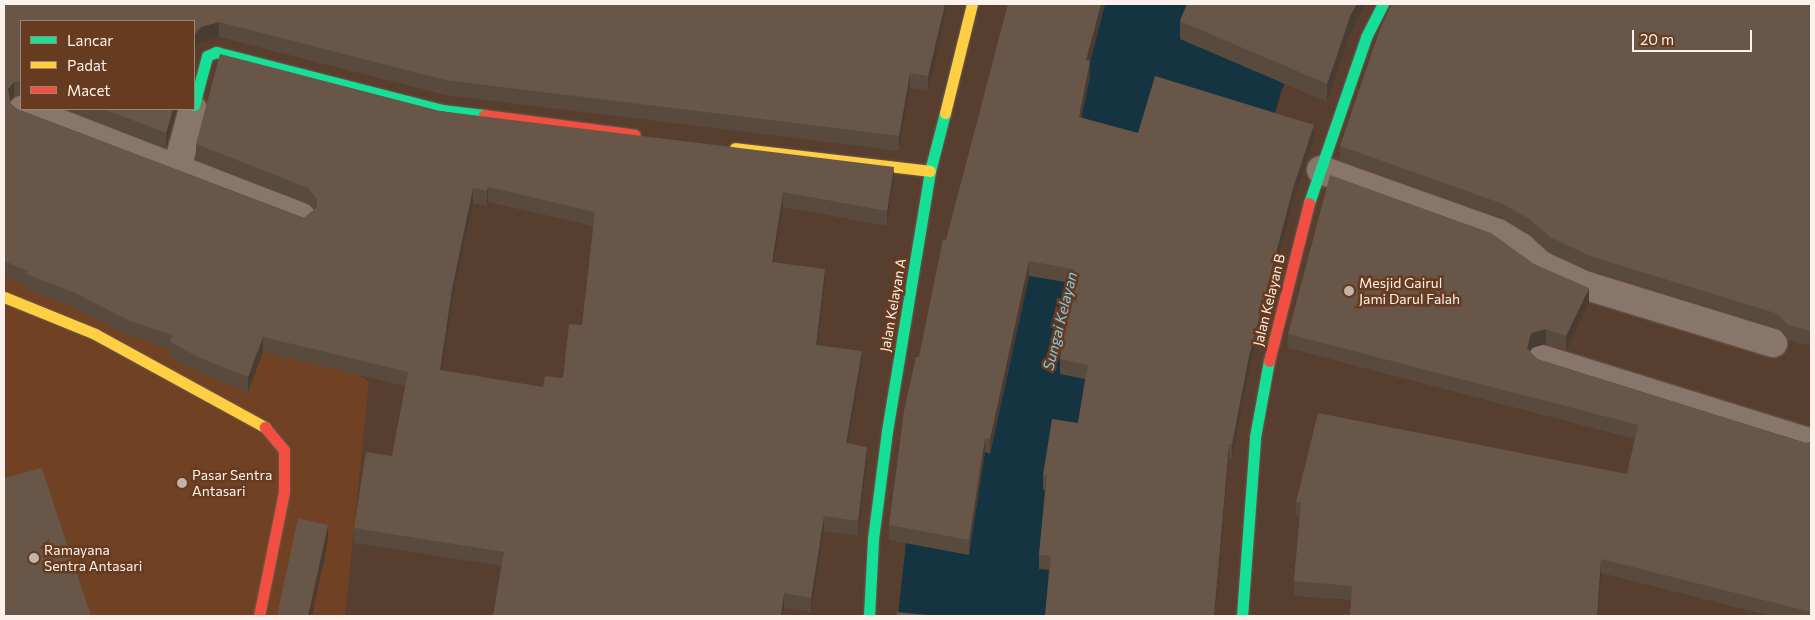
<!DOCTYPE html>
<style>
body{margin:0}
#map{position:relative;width:1815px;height:620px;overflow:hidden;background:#573e2f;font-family:Commissioner,sans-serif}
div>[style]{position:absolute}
.built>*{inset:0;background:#704123}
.water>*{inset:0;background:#153442}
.roads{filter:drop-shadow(0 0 1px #6c5b4f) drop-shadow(0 0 1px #6c5b4f)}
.street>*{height:28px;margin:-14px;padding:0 14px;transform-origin:14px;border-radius:14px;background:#88766b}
.fast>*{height:11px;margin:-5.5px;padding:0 5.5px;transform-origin:5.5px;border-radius:5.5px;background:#16e098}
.slow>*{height:11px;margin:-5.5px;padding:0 5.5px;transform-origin:5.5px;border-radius:5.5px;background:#ffcf43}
.jam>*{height:11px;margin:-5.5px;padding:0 5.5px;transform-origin:5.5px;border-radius:5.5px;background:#f24e42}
.wall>*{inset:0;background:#594a3e}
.shaded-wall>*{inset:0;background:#493c32}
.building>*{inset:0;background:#685648}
.dots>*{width:14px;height:14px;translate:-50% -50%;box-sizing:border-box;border:2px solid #673b1f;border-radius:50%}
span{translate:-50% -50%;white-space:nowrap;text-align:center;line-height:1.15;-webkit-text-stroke:5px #673b1f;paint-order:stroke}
.poi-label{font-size:14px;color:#fdf2eb}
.left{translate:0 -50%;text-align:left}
.street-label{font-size:14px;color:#fdf2eb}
.water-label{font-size:15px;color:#7dc9ef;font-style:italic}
.frame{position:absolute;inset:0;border:5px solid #fdf2eb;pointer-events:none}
.legend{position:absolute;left:20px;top:20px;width:175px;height:90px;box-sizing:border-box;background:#673b1f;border:1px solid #a38471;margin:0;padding:6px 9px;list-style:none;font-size:15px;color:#fdf2eb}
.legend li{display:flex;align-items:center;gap:10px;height:25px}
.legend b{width:25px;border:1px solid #a38471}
.scale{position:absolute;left:1632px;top:30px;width:120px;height:22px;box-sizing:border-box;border:2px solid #fdf2eb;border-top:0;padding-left:6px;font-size:15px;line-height:18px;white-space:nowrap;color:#fdf2eb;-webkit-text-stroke:4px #673b1f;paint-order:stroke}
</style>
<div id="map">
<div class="built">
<i style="clip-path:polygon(4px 228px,276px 316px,369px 382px,345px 616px,4px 616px)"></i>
</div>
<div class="water">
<i style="clip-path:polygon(1010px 4px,1322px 4px,1281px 92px,1192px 407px,1184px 616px,898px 616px,917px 441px)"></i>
</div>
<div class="roads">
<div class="street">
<i style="left:23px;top:109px;width:299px;rotate:21.2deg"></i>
<i style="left:177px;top:168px;width:61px;rotate:-74.8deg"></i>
<i style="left:1321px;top:170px;width:188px;rotate:19.6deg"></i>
<i style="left:1498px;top:233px;width:27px;rotate:31deg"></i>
<i style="left:1521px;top:247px;width:27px;rotate:42deg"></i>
<i style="left:1541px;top:265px;width:47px;rotate:24.9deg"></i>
<i style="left:1584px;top:285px;width:198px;rotate:17.1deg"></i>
<i style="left:1542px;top:359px;width:282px;rotate:17.3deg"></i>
</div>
<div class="fast">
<i style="left:194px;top:105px;width:51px;rotate:-75.1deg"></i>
<i style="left:207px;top:56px;width:10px;rotate:-24deg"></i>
<i style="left:216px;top:52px;width:233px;rotate:14.4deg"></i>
<i style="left:442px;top:110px;width:42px;rotate:6.8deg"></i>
<i style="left:1309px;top:203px;width:176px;rotate:-71deg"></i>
<i style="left:1366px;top:37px;width:37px;rotate:-63deg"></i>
<i style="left:869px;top:616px;width:77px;rotate:-87deg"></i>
<i style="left:873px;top:539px;width:109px;rotate:-82.6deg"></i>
<i style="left:887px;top:431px;width:264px;rotate:-80.6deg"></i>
<i style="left:930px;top:171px;width:60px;rotate:-75.5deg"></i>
<i style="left:1242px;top:616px;width:179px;rotate:-85.8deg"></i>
<i style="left:1255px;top:437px;width:77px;rotate:-79.6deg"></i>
</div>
<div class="slow">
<i style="left:945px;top:113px;width:112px;rotate:-76.1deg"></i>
<i style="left:735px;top:148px;width:196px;rotate:6.7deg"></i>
<i style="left:4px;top:297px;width:98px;rotate:22.1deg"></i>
<i style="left:95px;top:334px;width:194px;rotate:28.7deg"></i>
</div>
<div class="jam">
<i style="left:484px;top:115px;width:152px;rotate:7.5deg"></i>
<i style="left:1269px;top:361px;width:163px;rotate:-75.8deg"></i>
<i style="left:259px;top:616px;width:126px;rotate:-78.6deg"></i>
<i style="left:284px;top:492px;width:42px;rotate:-90deg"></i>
<i style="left:284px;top:450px;width:30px;rotate:-130deg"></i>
</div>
</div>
<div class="wall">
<i style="clip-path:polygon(evenodd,4px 4px,948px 4px,928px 91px,910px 88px,899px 151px,445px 95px,219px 37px,201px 42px,194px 50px,194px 21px,21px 21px,21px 95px,14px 97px,10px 101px,11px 104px,17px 109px,304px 218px,314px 210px,308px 203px,196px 159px,196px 144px,440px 111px,894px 182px,887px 226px,783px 207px,775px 262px,825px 284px,818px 345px,862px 366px,849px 444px,867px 462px,858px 536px,824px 531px,811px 612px,784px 608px,783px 616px,493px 616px,501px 566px,354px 543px,354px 528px,392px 456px,405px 386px,263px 352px,248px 392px,198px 372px,170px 357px,170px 349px,130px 336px,73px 307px,26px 289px,26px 285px,4px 276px,4px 4px,488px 202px,593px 226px,582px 325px,563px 378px,543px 387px,442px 370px,452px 303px,473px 203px,487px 206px,488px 202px)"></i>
<i style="clip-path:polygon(1008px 4px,1105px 4px,1090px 62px,1090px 76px,1081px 118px,1138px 133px,1314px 140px,1293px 203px,1249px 371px,1232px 459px,1229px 458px,1215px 616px,1045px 616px,1049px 570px,1039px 569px,1039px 555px,1045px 490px,1043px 490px,1043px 475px,1078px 423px,1085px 379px,1060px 374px,1060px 359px,1071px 283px,1029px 276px,990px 454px,985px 452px,969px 555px,889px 540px,889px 525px,919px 357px,946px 240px)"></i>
<i style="clip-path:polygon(1187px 4px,1366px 4px,1351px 32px,1327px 102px,1180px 39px,1180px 21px)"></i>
<i style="clip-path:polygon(1811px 4px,1811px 346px,1788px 340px,1778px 328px,1590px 270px,1550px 252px,1529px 234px,1503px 218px,1340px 160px,1340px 146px)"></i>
<i style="clip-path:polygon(66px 109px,177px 109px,166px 148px)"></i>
<i style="clip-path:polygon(1534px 264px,1589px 303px,1566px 350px,1546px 344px,1531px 348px,1530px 352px,1537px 359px,1806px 443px,1811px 442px,1811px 616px,1771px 616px,1601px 573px,1351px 600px,1294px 596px,1294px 581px,1300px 517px,1296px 516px,1296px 502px,1627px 474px,1635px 439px,1288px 348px,1288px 334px)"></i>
</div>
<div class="shaded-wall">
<i style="clip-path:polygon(945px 4px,948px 4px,928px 91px,928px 76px)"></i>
<i style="clip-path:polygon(1101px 4px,1105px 4px,1090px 62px,1090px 76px,1079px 132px,1079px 117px,1086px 60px)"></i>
<i style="clip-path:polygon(1357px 4px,1366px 4px,1351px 32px,1327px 102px,1327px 84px,1351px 14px)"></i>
<i style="clip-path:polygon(219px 22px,219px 37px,201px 42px,194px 50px,194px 35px,201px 27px)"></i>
<i style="clip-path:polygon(910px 73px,910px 88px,899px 151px,899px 136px)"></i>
<i style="clip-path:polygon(14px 82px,14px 97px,8px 104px,8px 89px)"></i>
<i style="clip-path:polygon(173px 109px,177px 109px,166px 148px,166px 133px)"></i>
<i style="clip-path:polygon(1314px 125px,1314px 140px,1293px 203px,1249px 371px,1232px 459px,1232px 444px,1249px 356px,1293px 188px)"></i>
<i style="clip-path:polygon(894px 167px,894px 182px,887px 226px,887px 211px)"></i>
<i style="clip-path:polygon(488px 187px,488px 202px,487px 206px,487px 191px)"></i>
<i style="clip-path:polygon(473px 188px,473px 203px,452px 303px,440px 385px,440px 370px,452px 289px)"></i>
<i style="clip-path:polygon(783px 192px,783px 207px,772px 277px,772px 262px)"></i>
<i style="clip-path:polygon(1029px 261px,1029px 276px,990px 454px,990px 439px)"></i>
<i style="clip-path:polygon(825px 269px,825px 284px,816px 360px,816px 345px)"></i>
<i style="clip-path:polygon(1589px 288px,1589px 303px,1566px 350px,1566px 336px)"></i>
<i style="clip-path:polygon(1546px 329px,1546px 344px,1531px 348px,1527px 363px,1527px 348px,1531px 333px)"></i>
<i style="clip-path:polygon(263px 337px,263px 352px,248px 392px,248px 377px)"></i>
<i style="clip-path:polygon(862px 351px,862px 366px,846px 458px,846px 443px)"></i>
<i style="clip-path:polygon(985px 438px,985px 452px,969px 555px,969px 540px)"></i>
<i style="clip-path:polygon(1229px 444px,1229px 458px,1215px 616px,1214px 616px)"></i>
<i style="clip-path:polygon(867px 447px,867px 462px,858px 536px,858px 521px)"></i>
<i style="clip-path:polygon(824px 516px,824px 531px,811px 612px,811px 598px)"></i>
<i style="clip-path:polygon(328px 525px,328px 541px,312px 616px,308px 616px)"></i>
<i style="clip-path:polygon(1601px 559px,1601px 573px,1598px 616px,1597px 616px)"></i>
<i style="clip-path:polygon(784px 593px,784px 608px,783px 616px,781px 616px)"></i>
</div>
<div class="building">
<i style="clip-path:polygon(evenodd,4px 4px,945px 4px,928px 76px,910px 73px,899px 136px,445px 80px,219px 22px,201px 27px,194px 35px,194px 21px,21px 21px,21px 81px,14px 82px,8px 89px,11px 104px,17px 109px,304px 218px,317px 207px,317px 199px,308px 188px,196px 144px,220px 54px,440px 111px,894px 167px,887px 211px,783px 192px,772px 262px,825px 269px,816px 345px,862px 351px,846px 443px,867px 447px,858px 521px,824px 516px,811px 598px,784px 593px,781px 616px,493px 616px,504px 552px,354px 528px,366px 452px,392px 456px,408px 372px,263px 337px,248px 377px,198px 357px,170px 342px,172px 335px,130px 321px,73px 292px,26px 274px,28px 271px,4px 261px,4px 4px,488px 187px,595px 212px,582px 325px,569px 324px,563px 378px,545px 376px,543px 387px,440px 370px,452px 289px,473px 188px,487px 191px,488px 187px)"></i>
<i style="clip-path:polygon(1008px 4px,1101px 4px,1086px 60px,1090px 61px,1079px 117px,1138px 133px,1155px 76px,1314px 125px,1293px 188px,1249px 356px,1232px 444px,1229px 444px,1214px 616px,1045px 616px,1051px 556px,1039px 555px,1047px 475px,1043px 475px,1052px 419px,1078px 423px,1088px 365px,1060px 359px,1073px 269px,1029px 261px,990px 439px,985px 438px,969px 540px,889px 525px,904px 411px,916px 357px,919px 357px,943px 239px,946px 240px)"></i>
<i style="clip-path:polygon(1187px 4px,1357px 4px,1351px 14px,1327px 84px,1180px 21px)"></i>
<i style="clip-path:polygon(1392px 4px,1811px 4px,1811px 331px,1788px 325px,1778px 314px,1590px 256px,1550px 237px,1529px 219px,1503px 204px,1340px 146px,1380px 29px)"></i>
<i style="clip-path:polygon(104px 109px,173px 109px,166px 133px)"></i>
<i style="clip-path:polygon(1330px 175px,1491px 233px,1534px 264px,1589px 288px,1566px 336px,1546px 329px,1531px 333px,1527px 348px,1537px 359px,1806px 443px,1811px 442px,1811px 612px,1601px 559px,1597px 616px,1350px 616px,1352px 586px,1294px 581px,1301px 502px,1296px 502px,1318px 413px,1627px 474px,1638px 425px,1288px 334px)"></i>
<i style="clip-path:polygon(42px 468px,91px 616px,4px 616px,4px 478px)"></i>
<i style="clip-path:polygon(298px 518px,328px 525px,308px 616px,277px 616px)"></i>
<i style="clip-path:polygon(897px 612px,928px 615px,928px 616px,896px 616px)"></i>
</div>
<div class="dots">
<i style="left:1349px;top:291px;background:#c3b3a9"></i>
<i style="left:182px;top:483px;background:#c3b3a9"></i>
<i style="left:34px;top:558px;background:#c3b3a9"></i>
</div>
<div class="poi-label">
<span class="left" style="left:1359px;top:291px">Mesjid Gairul<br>Jami Darul Falah</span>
<span class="left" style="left:192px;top:483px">Pasar Sentra<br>Antasari</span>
<span class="left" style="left:44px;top:558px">Ramayana<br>Sentra Antasari</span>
</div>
<div class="street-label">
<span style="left:1269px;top:300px;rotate:-76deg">Jalan Kelayan B</span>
<span style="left:893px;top:305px;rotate:-80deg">Jalan Kelayan A</span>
</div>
<div class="water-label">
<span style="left:1060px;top:321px;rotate:-76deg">Sungai Kelayan</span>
</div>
<div class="frame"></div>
<ul class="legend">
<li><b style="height:6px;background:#16e098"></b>Lancar</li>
<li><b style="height:6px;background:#ffcf43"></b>Padat</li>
<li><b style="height:6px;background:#f24e42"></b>Macet</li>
</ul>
<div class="scale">20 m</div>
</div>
